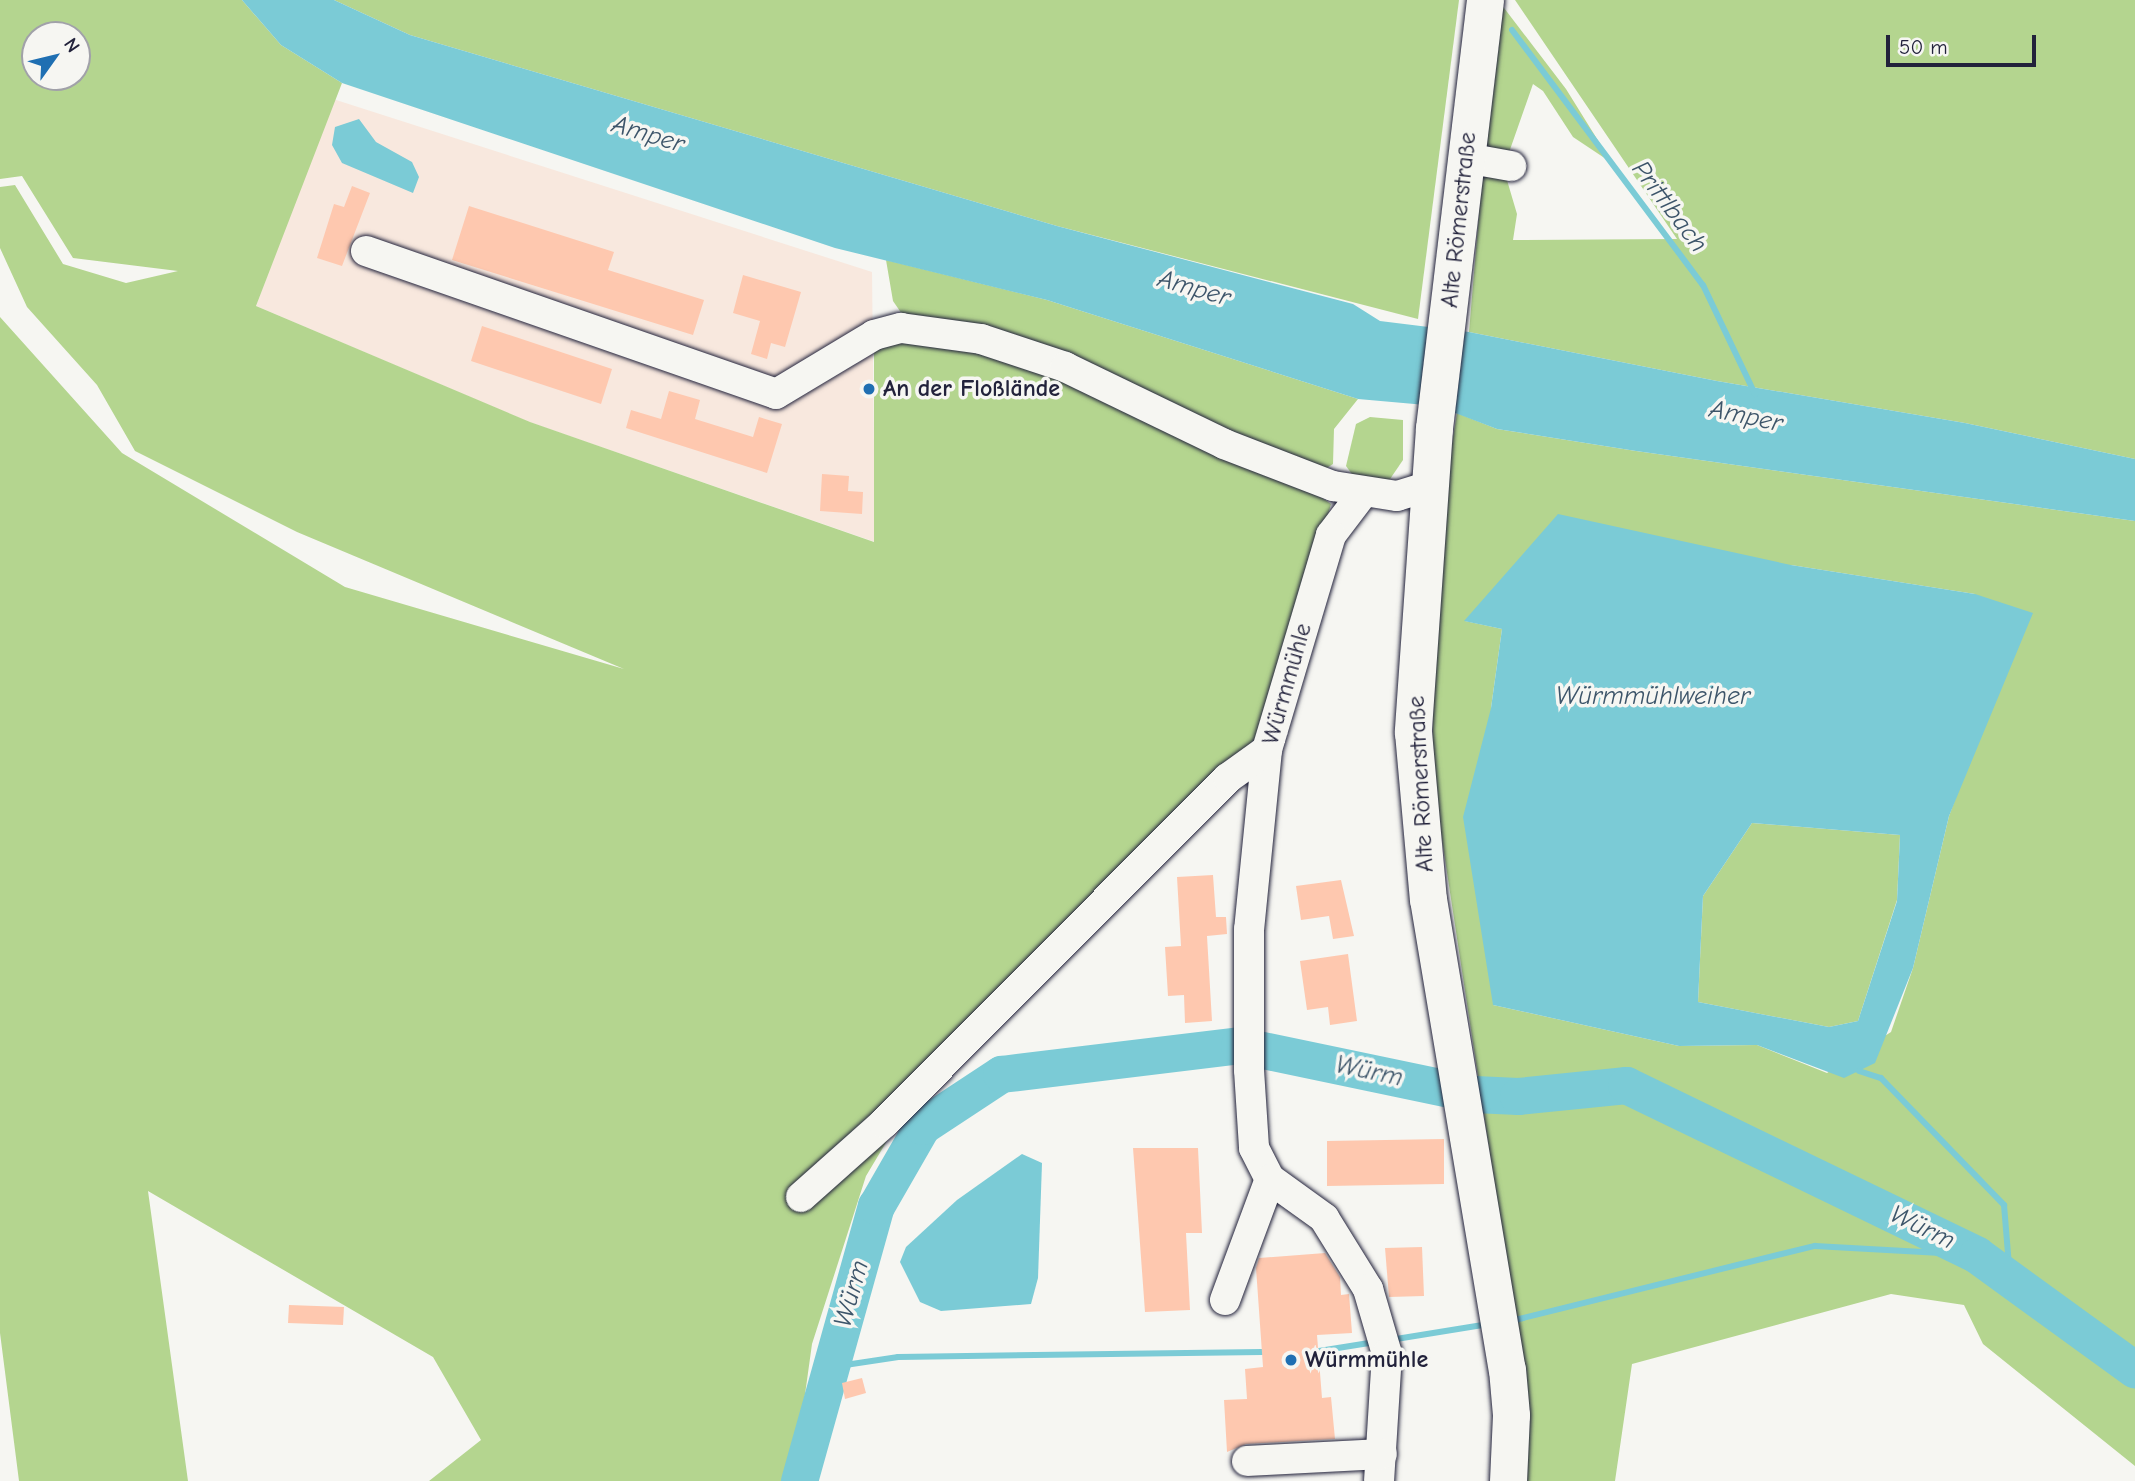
<!DOCTYPE html>
<meta charset="utf-8">
<style>
body{margin:0}
#map{position:relative;width:2135px;height:1481px;overflow:hidden;background:#f6f6f2;font-family:"Comic Neue",sans-serif}
div>[style]{position:absolute}
.built>*{inset:0;background:#f8e8de}
.green>*{inset:0;background:#b4d58f}
.water>*{inset:0;background:#7bcbd6}
.stream>*{height:6px;margin:-3px;padding:0 3px;transform-origin:3px;border-radius:3px;background:#7bcbd6}
.river>*{height:37px;margin:-18.5px;padding:0 18.5px;transform-origin:18.5px;border-radius:18.5px;background:#7bcbd6}
.building>*{inset:0;background:#fec8af}
.roads{filter:drop-shadow(0 0 2px #22223b) drop-shadow(0 0 2px #22223b)}
.minor>*{height:30px;margin:-15px;padding:0 15px;transform-origin:15px;border-radius:15px;background:#f6f6f2}
.major>*{height:37px;margin:-18.5px;padding:0 18.5px;transform-origin:18.5px;border-radius:18.5px;background:#f6f6f2}
.dots>*{width:19px;height:19px;translate:-50% -50%;box-sizing:border-box;border:4px solid #f6f6f2;border-radius:50%}
span{translate:-50% -50%;white-space:nowrap;text-align:center;line-height:1.15;-webkit-text-stroke:7px #f6f6f2;paint-order:stroke}
.street-label{font-size:24px;color:#22223b}
.poi-label{font-size:24px;color:#22223b;font-weight:700}
.left{translate:0 -50%;text-align:left}
.water-label{font-size:26px;color:#3d556a;font-style:italic}
.north{position:absolute;left:21px;top:21px;width:70px;height:70px;box-sizing:border-box;background:#f6f6f2;border:2px solid #a1a1a9;border-radius:50%;rotate:56deg;font-size:19px;font-weight:700;line-height:28px;text-align:center;color:#22223b}
.north::after{content:'';display:block;margin:auto;width:24px;height:32px;background:#1f6fb2;clip-path:polygon(50% 0,100% 100%,50% 72%,0 100%)}
.scale{position:absolute;left:1886px;top:35px;width:150px;height:32px;box-sizing:border-box;border:4px solid #22223b;border-top:0;padding-left:9px;font-size:21px;line-height:24px;white-space:nowrap;color:#22223b;-webkit-text-stroke:5px #f6f6f2;paint-order:stroke}
</style>
<div id="map">
<div class="built">
<i style="clip-path:polygon(333px 99px,872px 272px,875px 542px,529px 422px,256px 306px)"></i>
</div>
<div class="green">
<i style="clip-path:polygon(evenodd,0 0,242px 0,281px 45px,342px 83px,256px 306px,530px 422px,874px 542px,874px 344px,902px 339px,980px 349px,1062px 377px,1311px 490px,1331px 504px,1268px 726px,939px 1054px,866px 1176px,812px 1344px,793px 1481px,429px 1481px,481px 1440px,433px 1357px,148px 1191px,188px 1481px,19px 1481px,0 1333px,0 317px,122px 453px,345px 587px,624px 669px,297px 532px,135px 451px,97px 385px,27px 307px,0 248px,0 187px,15px 185px,63px 264px,126px 283px,178px 271px,73px 258px,22px 176px,0 179px,0 0,35px 35px,77px 35px,77px 77px,35px 77px,35px 35px)"></i>
<i style="clip-path:polygon(334px 0,1459px 0,1418px 319px,1057px 226px,410px 35px)"></i>
<i style="clip-path:polygon(1498px 0,1566px 89px,1612px 163px,1573px 137px,1543px 91px,1533px 84px,1506px 161px,1484px 156px)"></i>
<i style="clip-path:polygon(1515px 0,2135px 0,2135px 459px,1965px 423px,1717px 381px,1469px 332px,1483px 166px,1504px 170px,1517px 214px,1513px 240px,1677px 239px)"></i>
<i style="clip-path:polygon(886px 260px,1047px 300px,1358px 399px,1334px 429px,1333px 464px,1322px 471px,904px 317px,893px 301px)"></i>
<i style="clip-path:polygon(evenodd,1457px 413px,1497px 429px,1636px 451px,2135px 521px,2135px 1466px,1983px 1344px,1964px 1305px,1891px 1294px,1632px 1364px,1615px 1481px,1513px 1481px,1520px 1352px,1432px 774px,1436px 541px,1457px 413px,1791px 565px,1975px 594px,1962px 781px,1949px 816px,1913px 968px,1891px 1032px,1827px 1073px,1757px 1045px,1679px 1046px,1493px 1005px,1491px 708px,1502px 629px,1465px 621px,1791px 565px)"></i>
<i style="clip-path:polygon(1370px 417px,1403px 420px,1403px 460px,1388px 482px,1354px 477px,1346px 466px,1356px 424px)"></i>
<i style="clip-path:polygon(1752px 823px,1900px 835px,1897px 900px,1858px 1021px,1829px 1027px,1698px 1002px,1703px 896px)"></i>
</div>
<div class="water">
<i style="clip-path:polygon(242px 0,334px 0,410px 35px,1057px 226px,1353px 304px,1380px 321px,1469px 332px,1717px 381px,1965px 423px,2135px 459px,2135px 521px,1636px 451px,1497px 429px,1437px 406px,1358px 399px,1047px 300px,835px 248px,342px 83px,281px 45px)"></i>
<i style="clip-path:polygon(359px 119px,376px 142px,412px 162px,419px 177px,413px 193px,342px 163px,332px 145px,335px 127px)"></i>
<i style="clip-path:polygon(evenodd,1558px 514px,1791px 565px,1975px 594px,2033px 613px,1949px 816px,1913px 968px,1875px 1063px,1844px 1078px,1757px 1045px,1679px 1046px,1493px 1005px,1463px 817px,1491px 708px,1502px 629px,1464px 621px,1558px 514px,1752px 823px,1900px 835px,1897px 901px,1858px 1021px,1829px 1027px,1698px 1002px,1703px 896px,1752px 823px)"></i>
<i style="clip-path:polygon(1022px 1154px,1042px 1163px,1038px 1278px,1031px 1304px,941px 1311px,920px 1302px,900px 1262px,906px 1247px,957px 1200px)"></i>
</div>
<div class="stream">
<i style="left:1512px;top:30px;width:319px;rotate:53.2deg"></i>
<i style="left:1703px;top:285px;width:121px;rotate:64.5deg"></i>
<i style="left:1859px;top:1071px;width:23px;rotate:18deg"></i>
<i style="left:1881px;top:1078px;width:177px;rotate:45.9deg"></i>
<i style="left:2004px;top:1205px;width:73px;rotate:85.3deg"></i>
<i style="left:1511px;top:1321px;width:313px;rotate:-13.9deg"></i>
<i style="left:1815px;top:1246px;width:162px;rotate:3.2deg"></i>
<i style="left:1390px;top:1340px;width:100px;rotate:-9.2deg"></i>
<i style="left:1319px;top:1351px;width:57px;rotate:-9.1deg"></i>
<i style="left:832px;top:1367px;width:67px;rotate:-8.6deg"></i>
<i style="left:898px;top:1357px;width:364px;rotate:-0.8deg"></i>
</div>
<div class="river">
<i style="left:799px;top:1481px;width:286px;rotate:-74.4deg"></i>
<i style="left:876px;top:1206px;width:92px;rotate:-60.1deg"></i>
<i style="left:922px;top:1126px;width:95px;rotate:-33.4deg"></i>
<i style="left:1001px;top:1074px;width:240px;rotate:-6.9deg"></i>
<i style="left:1239px;top:1045px;width:240px;rotate:11.8deg"></i>
<i style="left:1474px;top:1094px;width:44px;rotate:2.6deg"></i>
<i style="left:1518px;top:1096px;width:109px;rotate:-5.8deg"></i>
<i style="left:1626px;top:1085px;width:390px;rotate:25.8deg"></i>
<i style="left:1977px;top:1255px;width:195px;rotate:36deg"></i>
</div>
<div class="building">
<i style="clip-path:polygon(352px 186px,370px 193px,342px 266px,317px 258px,334px 204px,344px 207px)"></i>
<i style="clip-path:polygon(469px 206px,614px 252px,608px 270px,704px 300px,693px 335px,452px 260px)"></i>
<i style="clip-path:polygon(743px 275px,801px 292px,785px 347px,771px 343px,767px 359px,751px 354px,760px 321px,733px 313px)"></i>
<i style="clip-path:polygon(482px 326px,612px 369px,601px 404px,471px 361px)"></i>
<i style="clip-path:polygon(669px 391px,700px 400px,695px 419px,753px 437px,759px 417px,782px 424px,767px 473px,626px 428px,631px 410px,661px 419px)"></i>
<i style="clip-path:polygon(822px 474px,849px 476px,848px 491px,863px 492px,862px 514px,820px 511px)"></i>
<i style="clip-path:polygon(1213px 875px,1216px 917px,1226px 917px,1227px 934px,1207px 936px,1212px 1021px,1185px 1023px,1184px 995px,1168px 996px,1165px 947px,1181px 946px,1177px 877px)"></i>
<i style="clip-path:polygon(1341px 880px,1354px 936px,1333px 939px,1329px 916px,1301px 920px,1296px 886px)"></i>
<i style="clip-path:polygon(1348px 954px,1357px 1021px,1330px 1025px,1328px 1007px,1307px 1010px,1300px 961px)"></i>
<i style="clip-path:polygon(1444px 1139px,1444px 1184px,1327px 1186px,1327px 1141px)"></i>
<i style="clip-path:polygon(1133px 1148px,1198px 1148px,1202px 1233px,1186px 1233px,1190px 1310px,1145px 1312px)"></i>
<i style="clip-path:polygon(1422px 1247px,1424px 1296px,1389px 1297px,1385px 1248px)"></i>
<i style="clip-path:polygon(1325px 1253px,1340px 1277px,1341px 1295px,1349px 1294px,1352px 1333px,1317px 1335px,1322px 1398px,1331px 1397px,1335px 1439px,1246px 1444px,1227px 1452px,1224px 1400px,1247px 1399px,1245px 1369px,1263px 1367px,1256px 1268px,1259px 1258px)"></i>
<i style="clip-path:polygon(289px 1305px,344px 1307px,343px 1325px,288px 1323px)"></i>
<i style="clip-path:polygon(862px 1378px,866px 1393px,845px 1399px,842px 1383px)"></i>
</div>
<div class="roads">
<div class="minor">
<i style="left:1466px;top:158px;width:46px;rotate:10.1deg"></i>
<i style="left:366px;top:251px;width:434px;rotate:19.2deg"></i>
<i style="left:776px;top:394px;width:114px;rotate:-31deg"></i>
<i style="left:874px;top:335px;width:28px;rotate:-15deg"></i>
<i style="left:901px;top:328px;width:81px;rotate:7.8deg"></i>
<i style="left:981px;top:339px;width:89px;rotate:18.4deg"></i>
<i style="left:1065px;top:367px;width:177px;rotate:25.8deg"></i>
<i style="left:1224px;top:444px;width:117px;rotate:21.1deg"></i>
<i style="left:1333px;top:486px;width:65px;rotate:8.9deg"></i>
<i style="left:1397px;top:496px;width:34px;rotate:-17deg"></i>
<i style="left:1363px;top:493px;width:53px;rotate:127.3deg"></i>
<i style="left:1331px;top:535px;width:224px;rotate:106.6deg"></i>
<i style="left:1267px;top:750px;width:180px;rotate:95.7deg"></i>
<i style="left:1249px;top:929px;width:141px;rotate:90deg"></i>
<i style="left:1249px;top:1070px;width:78px;rotate:86.3deg"></i>
<i style="left:1254px;top:1148px;width:35px;rotate:63deg"></i>
<i style="left:1270px;top:1179px;width:67px;rotate:35.8deg"></i>
<i style="left:1324px;top:1218px;width:84px;rotate:58.2deg"></i>
<i style="left:1368px;top:1289px;width:68px;rotate:73.7deg"></i>
<i style="left:1387px;top:1354px;width:127px;rotate:93.6deg"></i>
<i style="left:801px;top:1197px;width:111px;rotate:-41.7deg"></i>
<i style="left:884px;top:1123px;width:487px;rotate:-45.1deg"></i>
<i style="left:1228px;top:778px;width:48px;rotate:-35.7deg"></i>
<i style="left:1225px;top:1300px;width:129px;rotate:-69.6deg"></i>
<i style="left:1247px;top:1461px;width:135px;rotate:-3deg"></i>
</div>
<div class="major">
<i style="left:1485px;top:0;width:431px;rotate:96.8deg"></i>
<i style="left:1434px;top:428px;width:305px;rotate:94deg"></i>
<i style="left:1413px;top:732px;width:168px;rotate:84.9deg"></i>
<i style="left:1428px;top:899px;width:477px;rotate:80.5deg"></i>
<i style="left:1507px;top:1369px;width:46px;rotate:85deg"></i>
<i style="left:1511px;top:1415px;width:66px;rotate:92.6deg"></i>
</div>
</div>
<div class="dots">
<i style="left:869px;top:389px;background:#1f6fb2"></i>
<i style="left:1291px;top:1360px;background:#1f6fb2"></i>
</div>
<div class="street-label">
<span style="left:1459px;top:220px;rotate:-84deg">Alte Römerstraße</span>
<span style="left:1287px;top:684px;rotate:-74deg">Würmmühle</span>
<span style="left:1421px;top:784px;rotate:-93deg">Alte Römerstraße</span>
</div>
<div class="poi-label">
<span class="left" style="left:883px;top:389px">An der Floßlände</span>
<span class="left" style="left:1305px;top:1360px">Würmmühle</span>
</div>
<div class="water-label">
<span style="left:648px;top:135px;rotate:17deg">Amper</span>
<span style="left:1669px;top:207px;rotate:53deg">Prittlbach</span>
<span style="left:1194px;top:289px;rotate:16deg">Amper</span>
<span style="left:1746px;top:417px;rotate:12deg">Amper</span>
<span style="left:1653px;top:697px">Würmmühlweiher</span>
<span style="left:1369px;top:1072px;rotate:12deg">Würm</span>
<span style="left:1922px;top:1228px;rotate:26deg">Würm</span>
<span style="left:852px;top:1294px;rotate:-74deg">Würm</span>
</div>
<div class="north">N</div>
<div class="scale">50 m</div>
</div>
